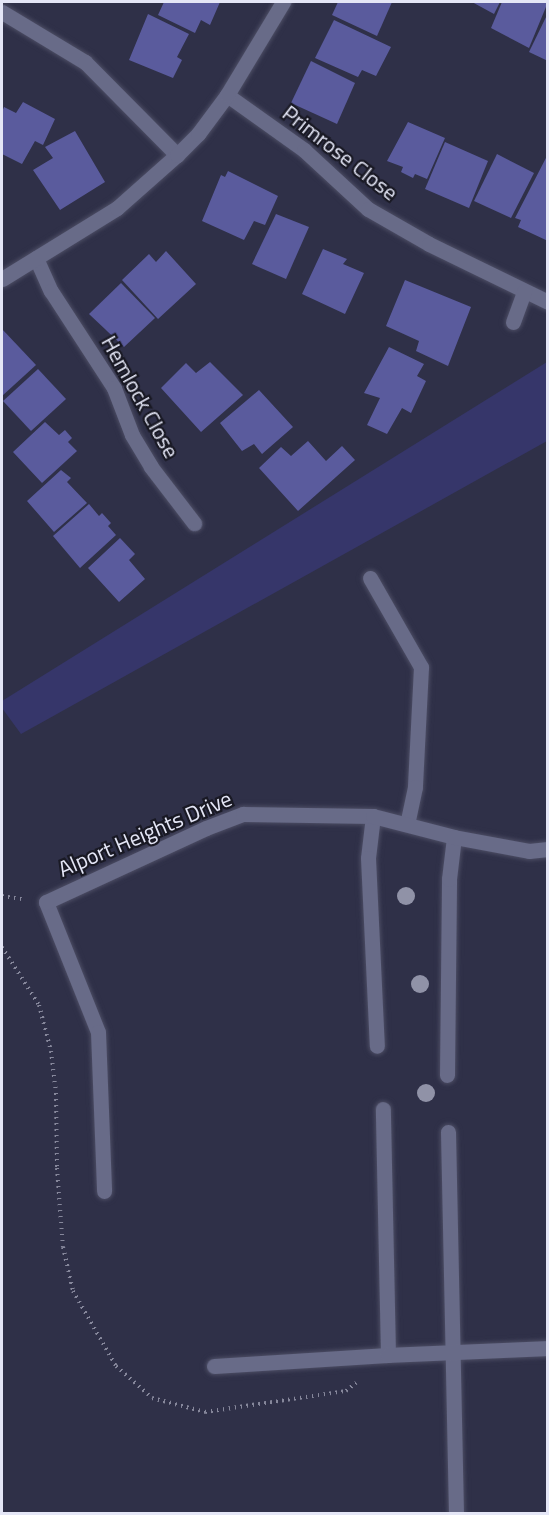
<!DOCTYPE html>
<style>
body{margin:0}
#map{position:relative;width:549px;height:1515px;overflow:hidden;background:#2f3048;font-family:"Titillium Web",sans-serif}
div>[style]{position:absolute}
.green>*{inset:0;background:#36366a}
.building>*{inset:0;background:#5a5b9d}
.path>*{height:4px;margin-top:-2px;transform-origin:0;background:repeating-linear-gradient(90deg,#86879b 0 1.5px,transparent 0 6px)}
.roads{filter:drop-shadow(0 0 2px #4c4d64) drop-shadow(0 0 2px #4c4d64)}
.lane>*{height:15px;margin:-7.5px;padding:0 7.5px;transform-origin:7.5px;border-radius:7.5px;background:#686b88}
.street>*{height:15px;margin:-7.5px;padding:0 7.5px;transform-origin:7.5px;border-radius:7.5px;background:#686b88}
.trees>*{width:18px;height:18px;margin:-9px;border-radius:50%;background:#9092a7}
span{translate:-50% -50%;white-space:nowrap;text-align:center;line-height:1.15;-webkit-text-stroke:4.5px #191924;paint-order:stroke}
.street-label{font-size:22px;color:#e4e6f6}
.frame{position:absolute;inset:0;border:3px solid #e4e6f6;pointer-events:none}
</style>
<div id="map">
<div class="green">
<i style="clip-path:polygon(547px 362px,547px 441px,21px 734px,2px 708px,2px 701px)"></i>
</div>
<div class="building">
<i style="clip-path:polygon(164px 2px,220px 2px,210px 25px,201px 20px,195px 33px,158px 15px)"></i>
<i style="clip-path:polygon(338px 2px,392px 2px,377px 36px,332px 15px)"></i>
<i style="clip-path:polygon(472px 2px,500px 2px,494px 14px)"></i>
<i style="clip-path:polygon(502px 2px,548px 2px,529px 48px,491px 28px)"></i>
<i style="clip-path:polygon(548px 13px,548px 61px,529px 52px)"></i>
<i style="clip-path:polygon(148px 14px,189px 34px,177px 57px,182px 60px,173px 78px,129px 60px)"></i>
<i style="clip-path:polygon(334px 20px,391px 47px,376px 76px,362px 70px,358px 77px,315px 58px)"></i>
<i style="clip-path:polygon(311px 61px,355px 83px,337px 124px,291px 103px)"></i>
<i style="clip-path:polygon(23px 102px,55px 119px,43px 145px,35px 141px,22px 164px,2px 154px,2px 112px,4px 107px,16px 113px)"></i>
<i style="clip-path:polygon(408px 122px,445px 138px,427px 179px,415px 174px,413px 178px,401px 172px,403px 167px,387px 161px)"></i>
<i style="clip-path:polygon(75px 131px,105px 182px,60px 210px,33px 170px,53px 158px,45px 147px)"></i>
<i style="clip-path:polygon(445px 142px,488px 161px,469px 208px,425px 189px)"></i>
<i style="clip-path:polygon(497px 154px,534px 173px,511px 218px,474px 201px)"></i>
<i style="clip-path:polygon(548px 154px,548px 241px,518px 227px,521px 220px,515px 218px)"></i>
<i style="clip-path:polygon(228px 171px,278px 196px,265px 225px,254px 221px,244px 240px,202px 221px,221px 175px,225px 177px)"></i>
<i style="clip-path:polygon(276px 214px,309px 227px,286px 279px,252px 264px)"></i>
<i style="clip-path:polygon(323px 249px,347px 259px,343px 264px,364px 273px,345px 314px,302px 294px)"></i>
<i style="clip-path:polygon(166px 251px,196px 284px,158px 319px,122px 280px,149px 254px,156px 262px)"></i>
<i style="clip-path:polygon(405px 280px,471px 307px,448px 366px,416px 351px,419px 341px,386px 326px)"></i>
<i style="clip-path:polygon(121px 283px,155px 318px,124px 347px,89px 314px)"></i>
<i style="clip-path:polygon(2px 329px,36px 365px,2px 396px)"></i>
<i style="clip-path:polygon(389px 347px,424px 364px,417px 376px,426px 381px,411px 413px,402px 408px,387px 434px,367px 425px,380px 398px,364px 393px)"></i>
<i style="clip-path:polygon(210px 362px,243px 395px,201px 432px,161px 388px,186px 363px,196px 373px)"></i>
<i style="clip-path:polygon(38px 369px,66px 399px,31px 431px,3px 401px)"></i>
<i style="clip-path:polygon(259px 390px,293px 427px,262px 454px,254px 444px,242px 451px,220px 423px)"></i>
<i style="clip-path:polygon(45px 422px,59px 435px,65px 430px,72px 438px,68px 442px,77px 451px,42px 483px,13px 452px)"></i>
<i style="clip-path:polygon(308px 441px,326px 461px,342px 446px,355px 460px,298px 511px,259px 468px,281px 447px,291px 456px)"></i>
<i style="clip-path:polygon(61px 470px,71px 478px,67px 482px,87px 503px,54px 532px,27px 501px)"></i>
<i style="clip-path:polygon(89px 504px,99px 516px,102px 513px,111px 523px,108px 526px,116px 535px,80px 568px,53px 536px)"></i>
<i style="clip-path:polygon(120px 538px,135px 554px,129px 560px,145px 579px,119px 602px,88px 568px)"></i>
</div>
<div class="path">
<i style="left:2px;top:896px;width:20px;rotate:9deg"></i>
<i style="left:2px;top:947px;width:69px;rotate:57.5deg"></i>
<i style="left:39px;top:1005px;width:48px;rotate:75.4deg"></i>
<i style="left:51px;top:1051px;width:42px;rotate:83.2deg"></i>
<i style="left:56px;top:1093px;width:75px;rotate:89.2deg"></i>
<i style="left:57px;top:1168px;width:79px;rotate:85.7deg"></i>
<i style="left:63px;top:1247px;width:45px;rotate:77.2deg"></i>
<i style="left:73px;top:1291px;width:86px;rotate:60.2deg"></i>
<i style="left:116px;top:1366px;width:48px;rotate:41.6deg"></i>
<i style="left:152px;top:1398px;width:55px;rotate:14.8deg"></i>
<i style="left:205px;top:1412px;width:143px;rotate:-8.5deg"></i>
<i style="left:346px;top:1391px;width:13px;rotate:-39deg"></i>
</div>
<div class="roads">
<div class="lane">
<i style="left:370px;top:578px;width:103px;rotate:60.2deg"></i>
<i style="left:421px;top:667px;width:120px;rotate:92.9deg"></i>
<i style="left:415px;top:787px;width:38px;rotate:102deg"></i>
<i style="left:373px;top:816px;width:42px;rotate:96.8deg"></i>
<i style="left:368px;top:858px;width:188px;rotate:87.3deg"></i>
<i style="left:46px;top:902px;width:140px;rotate:68.2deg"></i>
<i style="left:98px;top:1032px;width:159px;rotate:87.8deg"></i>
<i style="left:447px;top:1075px;width:196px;rotate:-89.4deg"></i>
<i style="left:449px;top:879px;width:42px;rotate:-83.2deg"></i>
<i style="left:448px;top:1132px;width:382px;rotate:88.8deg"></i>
<i style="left:214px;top:1366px;width:174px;rotate:-3.6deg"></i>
<i style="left:388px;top:1355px;width:246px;rotate:-91.2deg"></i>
</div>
<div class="street">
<i style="left:2px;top:12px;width:97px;rotate:31.1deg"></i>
<i style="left:85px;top:62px;width:131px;rotate:45.3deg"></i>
<i style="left:227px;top:95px;width:95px;rotate:35.5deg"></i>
<i style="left:304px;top:150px;width:87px;rotate:42.7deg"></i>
<i style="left:368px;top:209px;width:70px;rotate:29.8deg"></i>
<i style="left:429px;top:244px;width:132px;rotate:26deg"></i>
<i style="left:36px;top:258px;width:36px;rotate:66deg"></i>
<i style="left:51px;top:291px;width:116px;rotate:57deg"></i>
<i style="left:114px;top:388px;width:50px;rotate:69deg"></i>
<i style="left:132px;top:435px;width:37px;rotate:59deg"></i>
<i style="left:151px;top:467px;width:71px;rotate:52.5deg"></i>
<i style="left:2px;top:279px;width:135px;rotate:-31.7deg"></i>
<i style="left:117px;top:208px;width:80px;rotate:-41.5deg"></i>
<i style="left:177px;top:155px;width:30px;rotate:-45deg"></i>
<i style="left:198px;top:134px;width:49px;rotate:-53.4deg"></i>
<i style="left:227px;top:95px;width:109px;rotate:-58.9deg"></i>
<i style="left:513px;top:322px;width:33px;rotate:-70deg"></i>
<i style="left:46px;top:902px;width:176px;rotate:-24.8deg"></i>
<i style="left:206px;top:828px;width:40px;rotate:-21deg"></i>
<i style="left:243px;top:814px;width:130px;rotate:0.9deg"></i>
<i style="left:373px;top:816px;width:84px;rotate:14.5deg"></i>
<i style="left:454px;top:837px;width:76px;rotate:10.6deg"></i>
<i style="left:529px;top:851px;width:19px;rotate:-6deg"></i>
<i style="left:388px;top:1355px;width:160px;rotate:-2.5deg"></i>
</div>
</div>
<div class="trees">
<i style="left:406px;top:896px"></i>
<i style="left:420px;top:984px"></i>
<i style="left:426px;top:1093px"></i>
</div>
<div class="street-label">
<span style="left:340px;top:153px;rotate:38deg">Primrose Close</span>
<span style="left:140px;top:397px;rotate:61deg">Hemlock Close</span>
<span style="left:145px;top:834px;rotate:-23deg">Alport Heights Drive</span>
</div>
<div class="frame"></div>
</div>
